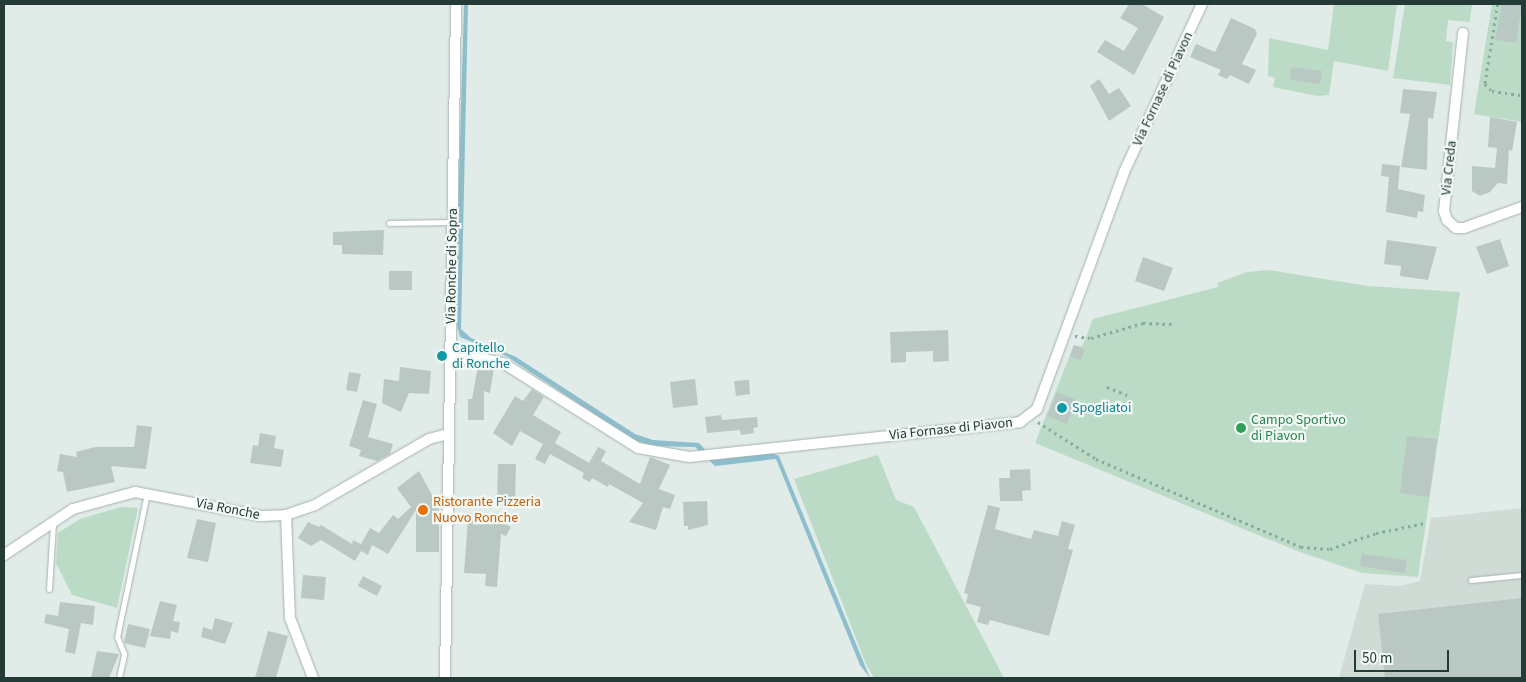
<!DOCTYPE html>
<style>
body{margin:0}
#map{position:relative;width:1526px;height:682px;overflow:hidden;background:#e1ebe7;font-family:"Source Sans 3",sans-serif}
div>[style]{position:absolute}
.built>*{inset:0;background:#d0dbd6}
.green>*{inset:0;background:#bbdbc6}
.water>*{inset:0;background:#8cbecd}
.building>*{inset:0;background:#bac8c3}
.path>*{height:2.5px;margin-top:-1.25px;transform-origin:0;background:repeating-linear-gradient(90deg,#84aca3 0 2.5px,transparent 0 6.5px)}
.roads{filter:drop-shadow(0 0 1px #a4b2ae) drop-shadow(0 0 1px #a4b2ae)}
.lane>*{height:5px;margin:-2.5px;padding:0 2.5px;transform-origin:2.5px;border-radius:2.5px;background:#fff}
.street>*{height:10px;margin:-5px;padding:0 5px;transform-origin:5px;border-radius:5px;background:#fff}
.dots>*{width:14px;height:14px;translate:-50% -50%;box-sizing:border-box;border:2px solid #f2f8f5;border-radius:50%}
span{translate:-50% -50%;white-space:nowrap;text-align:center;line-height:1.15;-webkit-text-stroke:4.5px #f2f8f5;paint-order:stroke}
.street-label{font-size:14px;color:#233a36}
.culture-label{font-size:14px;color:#0d838f}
.left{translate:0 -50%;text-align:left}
.leisure-label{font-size:14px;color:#27864d}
.food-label{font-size:14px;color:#c56008}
.frame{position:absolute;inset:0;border:5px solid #233a36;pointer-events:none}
.scale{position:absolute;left:1354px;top:650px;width:95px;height:22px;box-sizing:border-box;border:2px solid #233a36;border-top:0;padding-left:6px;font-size:15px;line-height:18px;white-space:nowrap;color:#233a36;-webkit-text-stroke:4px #f2f8f5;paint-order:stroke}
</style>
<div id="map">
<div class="built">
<i style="clip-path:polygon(1522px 508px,1522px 678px,1339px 678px,1365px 584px,1400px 586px,1420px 581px,1431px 518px)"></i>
</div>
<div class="green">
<i style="clip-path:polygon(1334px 4px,1397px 4px,1388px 71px,1334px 61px,1329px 95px,1317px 96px,1273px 87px,1275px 78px,1268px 76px,1269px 38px,1328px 50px)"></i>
<i style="clip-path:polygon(1405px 4px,1472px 4px,1470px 22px,1448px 20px,1446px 41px,1453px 42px,1450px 85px,1393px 78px)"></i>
<i style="clip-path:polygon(1492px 4px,1522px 4px,1522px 122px,1474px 114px)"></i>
<i style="clip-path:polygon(1269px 270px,1368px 286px,1460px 292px,1418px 577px,1362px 573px,1297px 551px,1035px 443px,1074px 345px,1082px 347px,1093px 319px,1218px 287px,1217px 283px,1247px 272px)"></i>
<i style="clip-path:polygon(878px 455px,896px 500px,914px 507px,1004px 678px,874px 678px,866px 664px,794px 479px)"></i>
<i style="clip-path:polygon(121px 507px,138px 508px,117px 608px,72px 595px,56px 563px,58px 533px,80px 519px)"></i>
</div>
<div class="water">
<i style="clip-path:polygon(464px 4px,468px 4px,461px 329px,471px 338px,516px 357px,635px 434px,653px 440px,699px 443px,715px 460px,772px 453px,779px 456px,870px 678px,860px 665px,776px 459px,715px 466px,695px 447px,652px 446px,634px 440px,506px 356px,460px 337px,455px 316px)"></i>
</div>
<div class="building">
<i style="clip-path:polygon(1129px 4px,1142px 4px,1164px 17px,1134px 75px,1097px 52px,1105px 40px,1124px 51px,1138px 28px,1120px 18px)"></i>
<i style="clip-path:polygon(1502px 4px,1522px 4px,1516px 43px,1495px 40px)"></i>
<i style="clip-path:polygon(1231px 18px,1255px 29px,1257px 34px,1242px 64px,1256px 70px,1249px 84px,1230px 75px,1227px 79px,1218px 75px,1221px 70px,1190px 57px,1196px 44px,1215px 52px)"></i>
<i style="clip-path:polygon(1291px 67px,1322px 71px,1320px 84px,1290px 80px)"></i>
<i style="clip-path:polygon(1099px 79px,1109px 94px,1119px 88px,1131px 106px,1109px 121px,1090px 86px)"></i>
<i style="clip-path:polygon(1403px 89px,1437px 92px,1433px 119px,1428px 118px,1427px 170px,1401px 167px,1410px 114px,1400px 113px)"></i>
<i style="clip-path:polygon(1490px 117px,1517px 122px,1512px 151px,1509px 150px,1507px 184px,1498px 183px,1490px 192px,1480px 196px,1472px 191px,1472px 166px,1495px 168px,1497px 148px,1488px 147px)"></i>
<i style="clip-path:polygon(1382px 164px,1400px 166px,1398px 189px,1425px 195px,1423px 212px,1418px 211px,1417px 218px,1386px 212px,1389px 177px,1381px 176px)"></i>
<i style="clip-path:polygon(384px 230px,383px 255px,342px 254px,342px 245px,333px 245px,333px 232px)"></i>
<i style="clip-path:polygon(1500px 239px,1509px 266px,1487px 274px,1476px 247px)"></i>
<i style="clip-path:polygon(1387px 240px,1437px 247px,1428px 280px,1400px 276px,1401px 266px,1384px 264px)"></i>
<i style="clip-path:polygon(1143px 257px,1173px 268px,1164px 291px,1135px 281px)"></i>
<i style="clip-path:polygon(389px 271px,412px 271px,412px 290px,389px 290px)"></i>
<i style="clip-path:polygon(948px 330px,949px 361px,933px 362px,933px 351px,906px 352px,906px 362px,891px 363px,890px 332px)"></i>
<i style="clip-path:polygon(1074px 345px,1085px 349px,1081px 360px,1070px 356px)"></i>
<i style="clip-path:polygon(478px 366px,494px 368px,490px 393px,484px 391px,484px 420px,468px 420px,468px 399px,472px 399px)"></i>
<i style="clip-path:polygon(400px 367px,431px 371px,429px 394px,409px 393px,401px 412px,382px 403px,384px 379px,399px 381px)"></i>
<i style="clip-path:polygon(349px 372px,361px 374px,357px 392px,346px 390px)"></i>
<i style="clip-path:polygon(695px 379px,698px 405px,673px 408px,670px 382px)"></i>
<i style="clip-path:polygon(749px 380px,750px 394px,736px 396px,734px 381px)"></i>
<i style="clip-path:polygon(532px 389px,544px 397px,533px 415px,561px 432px,555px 443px,589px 463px,598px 447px,606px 451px,601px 461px,640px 484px,650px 457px,670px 465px,659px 489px,675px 495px,670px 509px,663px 507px,656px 530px,629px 522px,643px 503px,609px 484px,608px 487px,592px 478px,590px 482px,582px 478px,584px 473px,550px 454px,545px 464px,535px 459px,543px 444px,520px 431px,512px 446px,493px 433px,515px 396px,523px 401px)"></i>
<i style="clip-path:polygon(1057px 392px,1076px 400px,1067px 424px,1047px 416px)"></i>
<i style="clip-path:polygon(363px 400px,377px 404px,368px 437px,393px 444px,390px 454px,377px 461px,359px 456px,361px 450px,349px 446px)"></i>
<i style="clip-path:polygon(721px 415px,722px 420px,757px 417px,758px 427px,753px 428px,754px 433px,741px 435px,740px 430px,707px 433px,705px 417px)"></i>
<i style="clip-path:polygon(137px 425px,152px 427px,146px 469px,111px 466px,115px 482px,67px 492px,63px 472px,57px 471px,60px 454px,77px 457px,76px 452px,95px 447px,134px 447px)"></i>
<i style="clip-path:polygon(260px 433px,276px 436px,274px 448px,284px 450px,281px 467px,250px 463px,253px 445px,258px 446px)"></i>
<i style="clip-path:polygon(1407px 436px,1437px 439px,1429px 497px,1400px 493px)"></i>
<i style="clip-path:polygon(498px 464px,516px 464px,515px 504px,497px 504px)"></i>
<i style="clip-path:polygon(1030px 469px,1031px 490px,1022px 491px,1023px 501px,1000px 501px,999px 478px,1010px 478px,1010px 470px)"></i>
<i style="clip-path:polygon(419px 471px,439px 508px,439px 552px,416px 552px,416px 510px,388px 554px,372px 545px,368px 555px,361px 551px,355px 561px,321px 540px,311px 546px,298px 538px,308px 522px,319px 527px,321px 525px,352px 544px,353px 540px,361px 544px,370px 528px,379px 533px,393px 515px,398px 519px,411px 507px,397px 488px)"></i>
<i style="clip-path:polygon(707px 501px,708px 525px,688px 530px,688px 526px,684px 526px,683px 502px)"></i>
<i style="clip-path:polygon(988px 505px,1000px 508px,995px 529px,1031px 539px,1034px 530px,1058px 536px,1062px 521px,1075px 525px,1068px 549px,1073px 550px,1049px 636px,990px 620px,988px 625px,977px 622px,981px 607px,966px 603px,968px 594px,964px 593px)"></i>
<i style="clip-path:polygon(197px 519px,216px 523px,208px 562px,187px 558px)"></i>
<i style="clip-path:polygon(468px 519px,501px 521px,511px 527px,506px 536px,501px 534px,497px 587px,485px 586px,486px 574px,464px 573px)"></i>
<i style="clip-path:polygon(1362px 554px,1407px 560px,1405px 573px,1360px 566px)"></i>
<i style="clip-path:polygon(303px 575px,326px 577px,324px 600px,301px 598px)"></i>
<i style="clip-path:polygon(363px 576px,382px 586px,377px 596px,358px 586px)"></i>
<i style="clip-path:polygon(1522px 598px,1522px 678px,1385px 678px,1378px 614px)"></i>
<i style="clip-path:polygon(160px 601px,177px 605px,173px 621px,180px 622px,178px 633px,171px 631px,170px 639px,150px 636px)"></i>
<i style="clip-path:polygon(60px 602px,95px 606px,93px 625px,81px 623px,75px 654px,65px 652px,69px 629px,44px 623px,46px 614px,58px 616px)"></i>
<i style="clip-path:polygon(215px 618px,233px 623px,225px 644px,201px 637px,203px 627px,212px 630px)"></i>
<i style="clip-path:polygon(128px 624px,150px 629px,145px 648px,124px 643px)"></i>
<i style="clip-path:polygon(268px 631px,288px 636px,276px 678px,255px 678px)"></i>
<i style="clip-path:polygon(97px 651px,119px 654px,109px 678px,91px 678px)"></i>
</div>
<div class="path">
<i style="left:1498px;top:4px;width:81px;rotate:99.2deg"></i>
<i style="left:1485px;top:84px;width:10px;rotate:45deg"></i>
<i style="left:1492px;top:91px;width:29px;rotate:8deg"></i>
<i style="left:1075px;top:336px;width:16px;rotate:7deg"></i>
<i style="left:1091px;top:338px;width:54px;rotate:-16.1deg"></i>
<i style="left:1143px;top:323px;width:30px;rotate:2deg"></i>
<i style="left:1107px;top:387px;width:22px;rotate:22deg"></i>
<i style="left:1038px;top:422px;width:69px;rotate:32.5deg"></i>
<i style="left:1096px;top:459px;width:223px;rotate:23.2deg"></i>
<i style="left:1301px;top:547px;width:29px;rotate:4deg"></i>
<i style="left:1330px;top:549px;width:49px;rotate:-19.2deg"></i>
<i style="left:1376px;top:533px;width:50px;rotate:-11.5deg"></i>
</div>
<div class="roads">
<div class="lane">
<i style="left:389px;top:223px;width:63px;rotate:-0.9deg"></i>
<i style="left:1471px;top:580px;width:51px;rotate:-5.6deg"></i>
<i style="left:49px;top:589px;width:65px;rotate:-86.5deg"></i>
<i style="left:119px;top:678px;width:25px;rotate:-78deg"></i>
<i style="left:124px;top:654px;width:18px;rotate:-112deg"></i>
<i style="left:117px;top:637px;width:146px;rotate:-78.2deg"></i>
</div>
<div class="street">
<i style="left:1463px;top:33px;width:179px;rotate:96.1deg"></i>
<i style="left:1444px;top:211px;width:9px;rotate:72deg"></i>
<i style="left:1447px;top:220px;width:12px;rotate:42deg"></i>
<i style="left:1456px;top:228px;width:8px"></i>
<i style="left:1464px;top:228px;width:62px;rotate:-19.9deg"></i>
<i style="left:450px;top:359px;width:35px"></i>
<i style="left:485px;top:359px;width:18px;rotate:13deg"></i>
<i style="left:503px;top:363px;width:160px;rotate:32.2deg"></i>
<i style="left:638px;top:448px;width:52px;rotate:10deg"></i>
<i style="left:689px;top:457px;width:333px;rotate:-6deg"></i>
<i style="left:1020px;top:422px;width:21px;rotate:-37deg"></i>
<i style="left:1037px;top:409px;width:252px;rotate:-69.8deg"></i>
<i style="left:1124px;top:172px;width:185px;rotate:-65.1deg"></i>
<i style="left:286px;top:515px;width:103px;rotate:87.8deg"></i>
<i style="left:290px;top:618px;width:64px;rotate:69deg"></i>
<i style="left:4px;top:555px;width:83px;rotate:-33.7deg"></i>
<i style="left:73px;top:509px;width:64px;rotate:-15.3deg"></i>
<i style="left:135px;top:492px;width:128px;rotate:10.8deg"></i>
<i style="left:261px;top:516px;width:25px;rotate:-2deg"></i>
<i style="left:286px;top:515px;width:31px;rotate:-19deg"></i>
<i style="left:315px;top:505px;width:132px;rotate:-30.1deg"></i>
<i style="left:429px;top:439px;width:20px;rotate:-15deg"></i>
<i style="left:445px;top:678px;width:674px;rotate:-89.06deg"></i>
</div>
</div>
<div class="dots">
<i style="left:442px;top:356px;background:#0f9aa8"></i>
<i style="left:1062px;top:408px;background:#0f9aa8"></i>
<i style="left:1241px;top:428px;background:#2e9e5b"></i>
<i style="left:423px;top:510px;background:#e8710a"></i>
</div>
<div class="street-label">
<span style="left:1163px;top:89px;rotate:-65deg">Via Fornase di Piavon</span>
<span style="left:1449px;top:168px;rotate:-84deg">Via Creda</span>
<span style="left:452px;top:266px;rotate:-89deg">Via Ronche di Sopra</span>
<span style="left:951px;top:429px;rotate:-6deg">Via Fornase di Piavon</span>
<span style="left:228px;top:509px;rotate:11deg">Via Ronche</span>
</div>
<div class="culture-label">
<span class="left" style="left:452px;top:356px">Capitello<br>di Ronche</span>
<span class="left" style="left:1072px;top:408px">Spogliatoi</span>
</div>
<div class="leisure-label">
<span class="left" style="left:1251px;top:428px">Campo Sportivo<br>di Piavon</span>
</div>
<div class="food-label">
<span class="left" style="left:433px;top:510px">Ristorante Pizzeria<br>Nuovo Ronche</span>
</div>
<div class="frame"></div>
<div class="scale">50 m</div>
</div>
